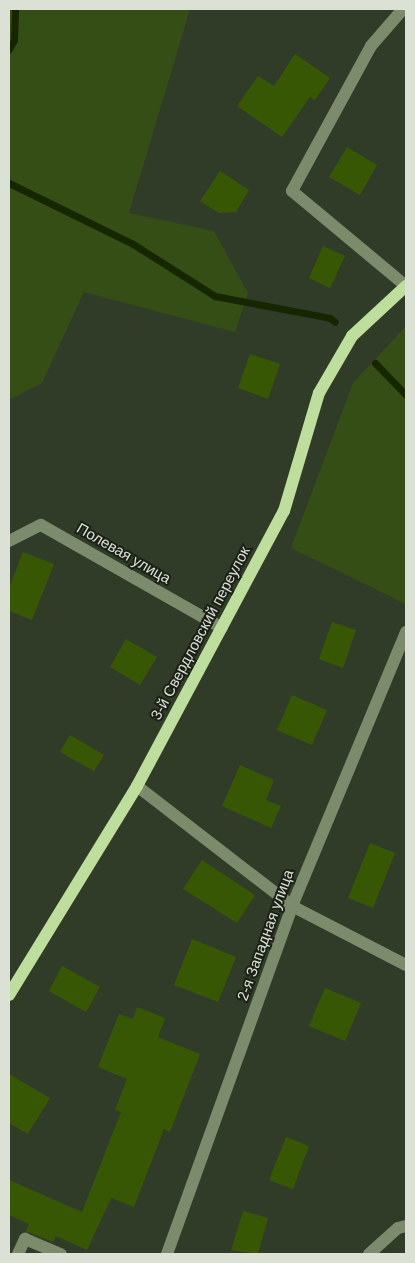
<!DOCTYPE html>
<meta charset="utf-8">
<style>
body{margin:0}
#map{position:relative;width:415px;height:1263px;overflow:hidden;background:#313c28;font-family:Helvetica,sans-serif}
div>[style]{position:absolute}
.green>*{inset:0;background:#354e15}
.stream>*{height:7px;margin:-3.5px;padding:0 3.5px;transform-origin:3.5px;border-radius:3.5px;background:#162600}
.building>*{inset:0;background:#385705}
.minor>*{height:12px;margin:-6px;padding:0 6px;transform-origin:6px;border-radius:6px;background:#7b8b6c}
.major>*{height:12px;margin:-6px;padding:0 6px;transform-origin:6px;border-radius:6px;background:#bdde9d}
span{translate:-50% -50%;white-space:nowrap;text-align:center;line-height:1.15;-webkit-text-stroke:4px #1c2118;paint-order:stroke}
.street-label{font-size:15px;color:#dbe1d5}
.frame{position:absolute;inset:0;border:10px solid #dbe1d5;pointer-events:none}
</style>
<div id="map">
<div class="green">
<i style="clip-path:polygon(9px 9px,190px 9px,129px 213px,214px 231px,248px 293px,235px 332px,84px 292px,42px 383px,9px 400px)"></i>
<i style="clip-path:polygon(406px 326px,406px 604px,291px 548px,353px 383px)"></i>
</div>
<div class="stream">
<i style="left:9px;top:49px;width:10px;rotate:-61deg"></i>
<i style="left:14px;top:40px;width:31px;rotate:-88deg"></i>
<i style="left:9px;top:183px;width:138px;rotate:26.2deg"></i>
<i style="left:133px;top:244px;width:97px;rotate:32.4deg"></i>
<i style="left:215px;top:296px;width:117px;rotate:10.8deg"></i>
<i style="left:330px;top:318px;width:6px;rotate:39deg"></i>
<i style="left:375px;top:363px;width:45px;rotate:45.9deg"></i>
</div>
<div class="building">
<i style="clip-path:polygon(295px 54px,330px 78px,315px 100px,310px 97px,282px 137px,237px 106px,258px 76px,274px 86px)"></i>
<i style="clip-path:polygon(347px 147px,377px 165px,360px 195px,329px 177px)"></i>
<i style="clip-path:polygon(220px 171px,249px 190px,236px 212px,219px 213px,200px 201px)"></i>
<i style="clip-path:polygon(323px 246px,345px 256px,330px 288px,309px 278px)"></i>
<i style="clip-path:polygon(250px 354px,280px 364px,268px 399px,238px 388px)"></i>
<i style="clip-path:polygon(23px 552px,54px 564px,32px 620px,9px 611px,9px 588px)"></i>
<i style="clip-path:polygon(332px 622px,356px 630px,343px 668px,319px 659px)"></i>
<i style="clip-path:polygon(126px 639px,157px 657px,140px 685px,110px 667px)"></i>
<i style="clip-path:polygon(292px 695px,327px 710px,312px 745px,277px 730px)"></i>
<i style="clip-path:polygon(70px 735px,104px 755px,94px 771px,60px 752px)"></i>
<i style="clip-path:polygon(240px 765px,274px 780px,266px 800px,281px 806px,271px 828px,222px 806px)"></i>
<i style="clip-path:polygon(370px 843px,395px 853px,373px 908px,348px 898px)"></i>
<i style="clip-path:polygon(202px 860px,255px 895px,237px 923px,183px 889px)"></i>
<i style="clip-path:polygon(192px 939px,236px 957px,218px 1002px,174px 985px)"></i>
<i style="clip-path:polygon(62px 966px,100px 987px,86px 1012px,49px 991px)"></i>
<i style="clip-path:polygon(325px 988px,361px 1003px,345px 1041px,309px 1026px)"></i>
<i style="clip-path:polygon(137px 1007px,165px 1018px,158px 1037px,200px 1054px,170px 1132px,164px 1129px,134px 1207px,111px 1198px,87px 1250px,56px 1236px,53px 1242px,26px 1231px,29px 1224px,9px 1215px,9px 1180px,82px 1212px,121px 1112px,115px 1110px,127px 1079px,98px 1067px,119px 1014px,133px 1019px)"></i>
<i style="clip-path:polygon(9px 1074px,50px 1098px,28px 1134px,9px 1123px)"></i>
<i style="clip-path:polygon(286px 1137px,309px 1146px,293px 1189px,269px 1180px)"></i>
<i style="clip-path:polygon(243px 1211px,268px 1218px,258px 1254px,231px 1250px)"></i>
</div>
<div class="minor">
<i style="left:403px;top:9px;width:49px;rotate:130.9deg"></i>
<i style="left:371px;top:46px;width:165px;rotate:118.6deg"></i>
<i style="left:292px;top:191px;width:148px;rotate:39.8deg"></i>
<i style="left:9px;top:541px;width:36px;rotate:-27deg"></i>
<i style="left:41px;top:525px;width:208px;rotate:29.6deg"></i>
<i style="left:137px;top:786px;width:196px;rotate:37.7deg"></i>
<i style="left:292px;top:906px;width:128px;rotate:27.4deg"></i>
<i style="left:18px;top:1254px;width:17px;rotate:-65deg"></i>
<i style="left:25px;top:1239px;width:39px;rotate:23deg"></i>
<i style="left:167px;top:1254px;width:370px;rotate:-70.2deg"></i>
<i style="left:292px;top:906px;width:297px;rotate:-67.4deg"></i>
<i style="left:369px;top:1254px;width:39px;rotate:-42deg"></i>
<i style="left:398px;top:1228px;width:8px;rotate:-14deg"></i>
</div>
<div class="major">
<i style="left:9px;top:995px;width:245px;rotate:-58.5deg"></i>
<i style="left:137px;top:786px;width:312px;rotate:-61.9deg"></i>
<i style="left:284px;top:511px;width:123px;rotate:-73.5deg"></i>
<i style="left:319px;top:393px;width:66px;rotate:-59.9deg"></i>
<i style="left:352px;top:336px;width:74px;rotate:-42.8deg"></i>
</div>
<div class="street-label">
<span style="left:124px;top:553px;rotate:30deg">Полевая улица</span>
<span style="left:200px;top:633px;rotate:-62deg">3-й Свердловский переулок</span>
<span style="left:265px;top:935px;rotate:-70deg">2-я Западная улица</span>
</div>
<div class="frame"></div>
</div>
